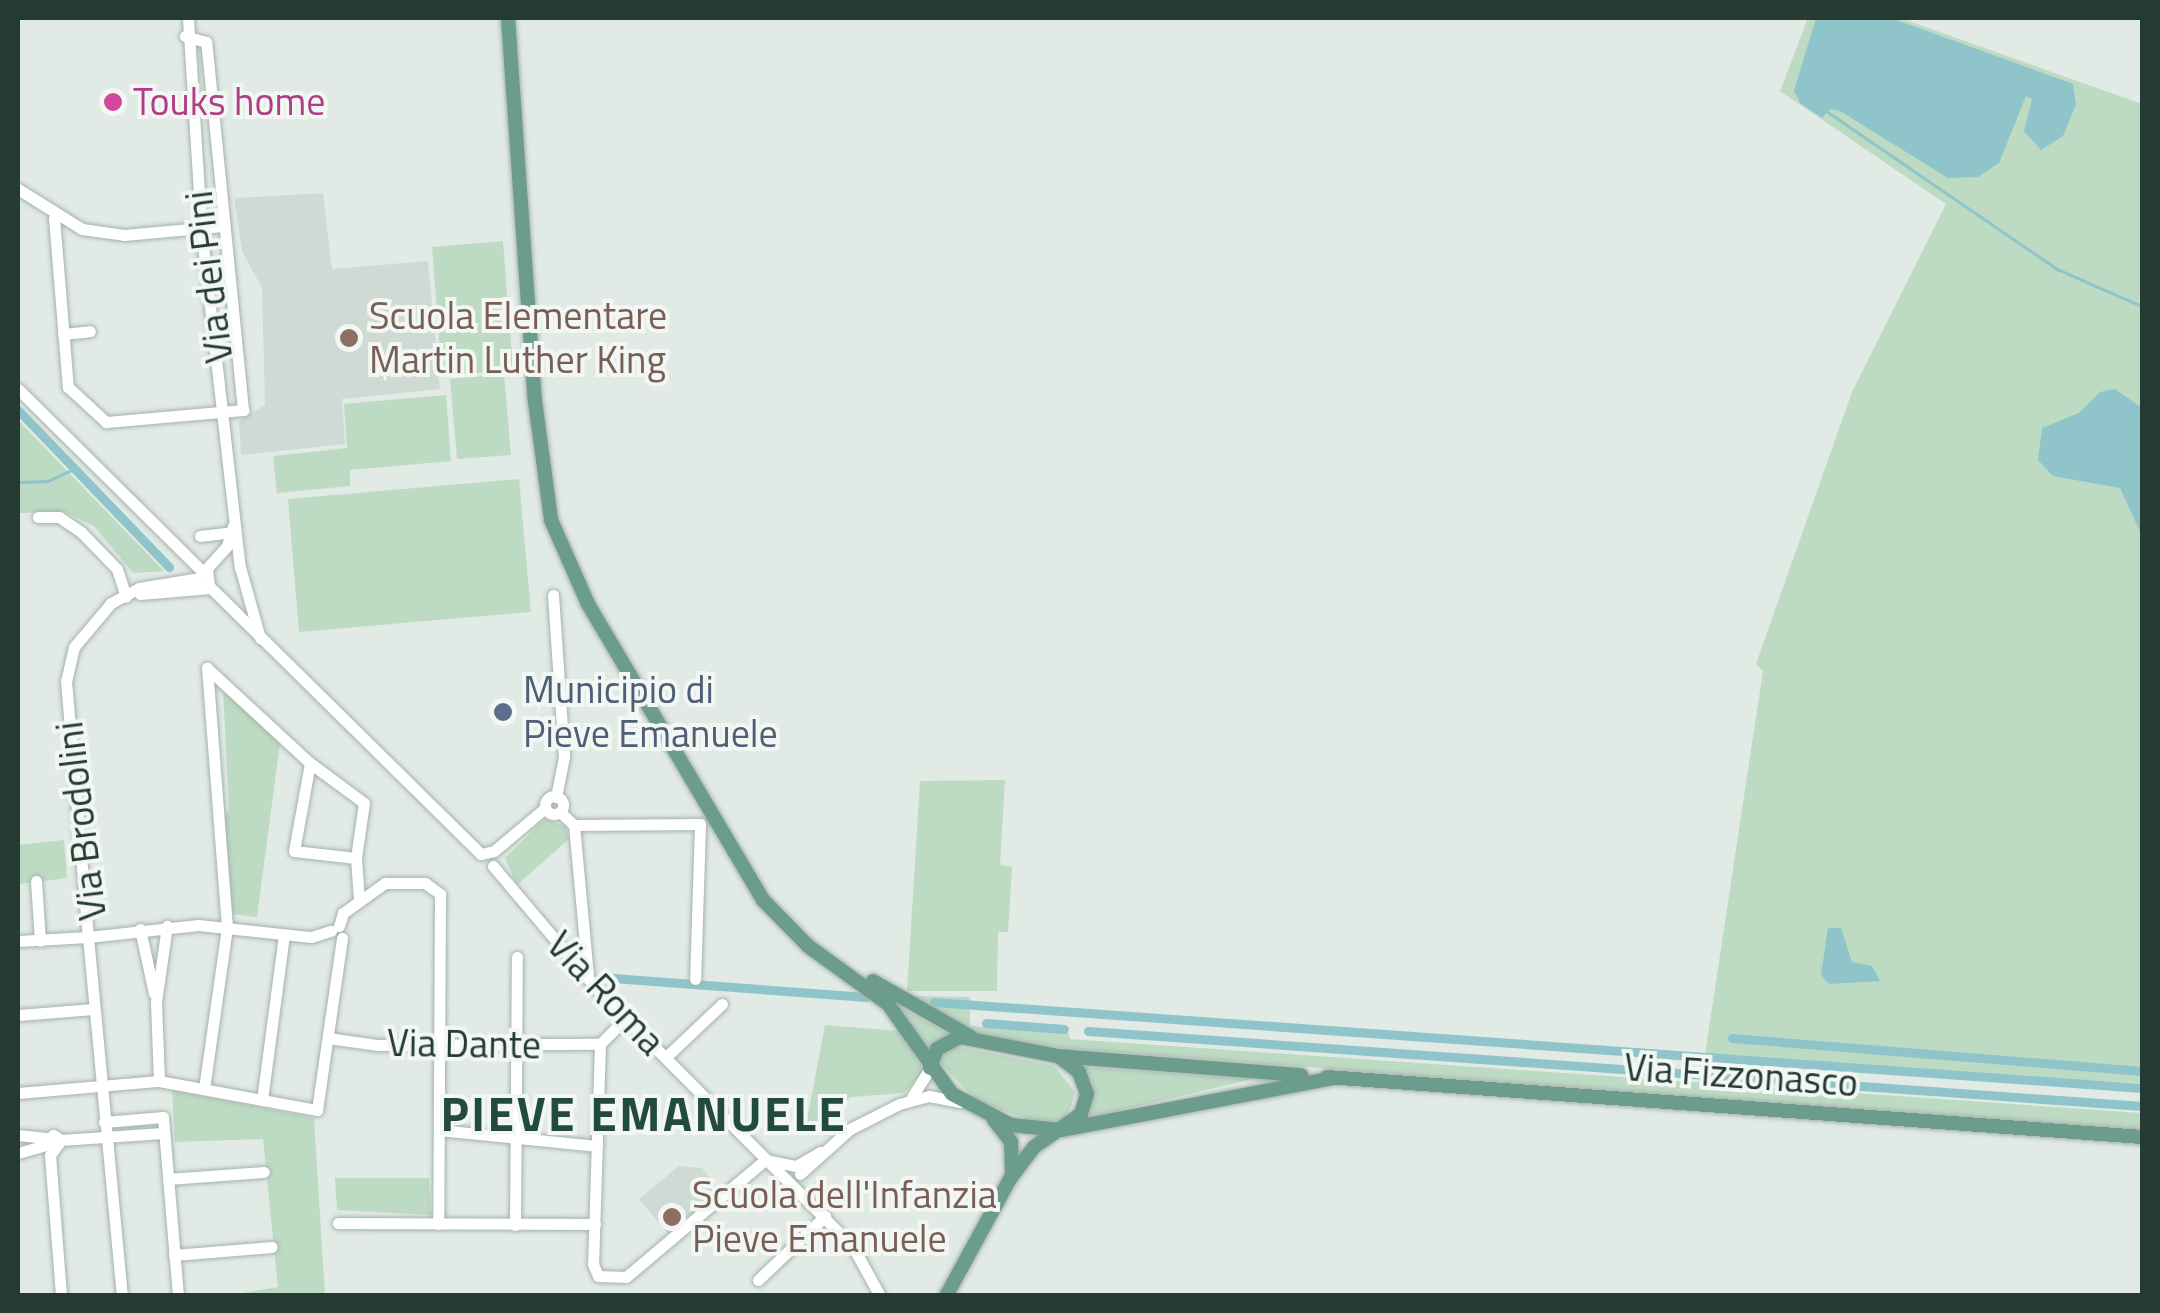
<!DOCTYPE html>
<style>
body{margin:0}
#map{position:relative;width:2160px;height:1313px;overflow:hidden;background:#e2eae6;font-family:"Titillium Web",sans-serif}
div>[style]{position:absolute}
.built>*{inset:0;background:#d0dad5}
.green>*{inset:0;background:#bddac3}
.water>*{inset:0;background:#8fc5ca}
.stream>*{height:2.5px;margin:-1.25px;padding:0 1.25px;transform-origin:1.25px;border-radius:1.25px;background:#8fc5ca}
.canal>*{height:9px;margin:-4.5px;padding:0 4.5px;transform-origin:4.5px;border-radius:4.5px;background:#8fc5ca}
.roads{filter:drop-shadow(0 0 2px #a5b2ac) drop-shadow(0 0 2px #a5b2ac)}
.minor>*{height:11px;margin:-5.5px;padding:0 5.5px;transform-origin:5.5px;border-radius:5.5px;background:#fff}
.minor>.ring{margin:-5.5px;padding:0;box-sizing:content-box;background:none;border:11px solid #fff;border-radius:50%}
.major>*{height:14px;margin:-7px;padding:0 7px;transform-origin:7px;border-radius:7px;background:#6b9c8c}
.dots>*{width:28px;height:28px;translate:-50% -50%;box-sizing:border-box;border:5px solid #f2f7f4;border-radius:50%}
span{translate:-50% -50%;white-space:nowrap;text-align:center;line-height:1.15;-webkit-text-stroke:8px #f2f7f4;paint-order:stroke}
.hotel-label{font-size:38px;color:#b23c85}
.left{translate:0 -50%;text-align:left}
.street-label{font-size:38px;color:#243a32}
.education-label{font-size:38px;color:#785e54}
.service-label{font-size:38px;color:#4e5e75}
.district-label{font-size:48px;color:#224a3d;font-weight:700;letter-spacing:2.5px}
.frame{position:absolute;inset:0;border:20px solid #243a32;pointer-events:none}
</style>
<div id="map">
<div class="built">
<i style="clip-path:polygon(323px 193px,332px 269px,428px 261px,440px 389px,342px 399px,345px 444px,241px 455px,239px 421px,265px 405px,262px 288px,242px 251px,234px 198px)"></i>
<i style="clip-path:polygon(679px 1166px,702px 1168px,720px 1192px,668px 1234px,639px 1199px)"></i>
</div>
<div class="green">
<i style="clip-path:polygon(1808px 18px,1900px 18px,2142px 104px,2142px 1083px,1704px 1061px,1763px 671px,1756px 664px,1852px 392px,1946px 204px,1780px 91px)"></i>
<i style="clip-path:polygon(503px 241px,513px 370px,442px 376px,432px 247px)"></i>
<i style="clip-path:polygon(504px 374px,511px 455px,457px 459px,450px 379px)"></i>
<i style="clip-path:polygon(446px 395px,451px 461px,350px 470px,350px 486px,277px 493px,273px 456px,347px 448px,344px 404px)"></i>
<i style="clip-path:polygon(18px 420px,164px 571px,133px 573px,94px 526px,65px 512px,18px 513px)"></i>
<i style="clip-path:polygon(519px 479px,531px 612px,299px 632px,288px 499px)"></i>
<i style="clip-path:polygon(223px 690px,280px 743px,257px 917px,231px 914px,222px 822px,229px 809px)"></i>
<i style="clip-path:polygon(1005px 780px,1000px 865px,1012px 867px,1008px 932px,998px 932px,997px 991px,907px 991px,920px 781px)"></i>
<i style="clip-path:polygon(545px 819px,565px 826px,569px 839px,517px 885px,505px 858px)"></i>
<i style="clip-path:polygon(64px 840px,67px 878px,18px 884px,18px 845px)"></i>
<i style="clip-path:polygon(911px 996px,970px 997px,970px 1026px,1068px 1031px,1070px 1039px,2142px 1113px,2142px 1132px,1009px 1044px,987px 1040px)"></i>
<i style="clip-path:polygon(901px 1007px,948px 1034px,927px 1057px,898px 1009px)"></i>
<i style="clip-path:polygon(825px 1025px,900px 1031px,924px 1071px,904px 1093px,851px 1097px,805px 1131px)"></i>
<i style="clip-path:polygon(954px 1046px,1054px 1066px,1075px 1092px,1071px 1107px,1062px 1121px,1047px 1126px,977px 1101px,937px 1060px)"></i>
<i style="clip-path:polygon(1084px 1067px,1253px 1079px,1087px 1118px,1093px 1085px)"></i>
<i style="clip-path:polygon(172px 1090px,314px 1118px,325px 1295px,231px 1295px,278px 1287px,263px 1139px,175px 1142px)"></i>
<i style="clip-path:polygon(335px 1178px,429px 1178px,431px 1215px,337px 1210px)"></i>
</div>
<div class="water">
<i style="clip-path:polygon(1816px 18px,1891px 18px,2073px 84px,2076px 104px,2063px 136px,2041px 150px,2024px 131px,2032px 99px,2026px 96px,1999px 163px,1978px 177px,1948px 178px,1840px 111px,1830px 109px,1822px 118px,1800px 103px,1794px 91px)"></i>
<i style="clip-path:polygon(2115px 389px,2142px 408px,2142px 536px,2120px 488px,2053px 476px,2038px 460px,2042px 428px,2079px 413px,2100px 392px)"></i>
<i style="clip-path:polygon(1828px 928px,1841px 928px,1852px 962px,1872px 966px,1880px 981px,1829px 984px,1821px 975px)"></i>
</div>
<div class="stream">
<i style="left:1825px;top:110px;width:281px;rotate:34.4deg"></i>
<i style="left:2057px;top:269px;width:93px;rotate:23.5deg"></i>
<i style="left:18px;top:482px;width:30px;rotate:-2deg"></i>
<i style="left:48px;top:481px;width:29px;rotate:-25deg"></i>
</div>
<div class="canal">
<i style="left:18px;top:410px;width:218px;rotate:46.1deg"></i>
<i style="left:613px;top:978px;width:254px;rotate:4.3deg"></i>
<i style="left:934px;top:1002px;width:1211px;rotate:4.07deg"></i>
<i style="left:986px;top:1023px;width:78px;rotate:4.4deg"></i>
<i style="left:1088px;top:1031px;width:1057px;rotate:4.07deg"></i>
<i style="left:1732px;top:1038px;width:411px;rotate:4.6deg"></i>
</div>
<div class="roads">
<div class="minor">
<i style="left:188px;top:18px;width:209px;rotate:86.4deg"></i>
<i style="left:201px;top:227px;width:342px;rotate:83.5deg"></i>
<i style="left:240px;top:567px;width:74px;rotate:74.3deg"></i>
<i style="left:18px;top:189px;width:75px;rotate:32deg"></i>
<i style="left:82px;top:229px;width:42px;rotate:8.1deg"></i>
<i style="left:124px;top:235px;width:99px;rotate:-5.2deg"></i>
<i style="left:54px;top:218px;width:170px;rotate:85.3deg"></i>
<i style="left:68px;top:387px;width:52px;rotate:42.6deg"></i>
<i style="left:106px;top:422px;width:138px;rotate:-5deg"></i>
<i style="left:243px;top:410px;width:370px;rotate:-95.7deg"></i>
<i style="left:206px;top:42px;width:22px;rotate:-164deg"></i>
<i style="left:63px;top:334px;width:27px;rotate:-6deg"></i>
<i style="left:18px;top:389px;width:263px;rotate:44.7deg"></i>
<i style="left:38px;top:517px;width:21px"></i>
<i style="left:59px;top:517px;width:27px;rotate:34deg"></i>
<i style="left:81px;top:532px;width:52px;rotate:45.8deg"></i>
<i style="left:117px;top:569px;width:29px;rotate:72deg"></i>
<i style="left:233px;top:526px;width:21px;rotate:107deg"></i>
<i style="left:227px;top:546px;width:30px;rotate:132deg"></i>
<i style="left:207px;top:568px;width:18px;rotate:84deg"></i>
<i style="left:209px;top:586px;width:382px;rotate:44.6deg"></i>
<i style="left:200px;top:536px;width:32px;rotate:-7deg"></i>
<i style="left:206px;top:577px;width:68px;rotate:170.7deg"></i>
<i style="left:139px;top:588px;width:32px;rotate:152deg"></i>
<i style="left:111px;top:603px;width:57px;rotate:130.1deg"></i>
<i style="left:74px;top:647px;width:35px;rotate:103deg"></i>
<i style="left:66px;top:681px;width:257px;rotate:85.1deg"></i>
<i style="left:88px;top:937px;width:111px;rotate:-6.2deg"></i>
<i style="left:198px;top:925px;width:114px;rotate:6.1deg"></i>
<i style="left:311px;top:937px;width:21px;rotate:-17deg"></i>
<i style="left:140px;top:594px;width:71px;rotate:-4.8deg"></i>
<i style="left:553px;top:595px;width:162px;rotate:86.1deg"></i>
<i style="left:564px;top:757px;width:41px;rotate:101.3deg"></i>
<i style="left:310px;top:763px;width:89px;rotate:100.3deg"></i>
<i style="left:294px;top:851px;width:62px;rotate:6.4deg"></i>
<i class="ring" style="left:545px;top:796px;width:7px;height:7px"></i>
<i style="left:560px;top:812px;width:19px;rotate:43deg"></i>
<i style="left:574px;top:825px;width:151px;rotate:84.7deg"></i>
<i style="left:574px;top:825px;width:126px;rotate:-0.5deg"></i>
<i style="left:700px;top:824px;width:155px;rotate:91.8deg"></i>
<i style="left:481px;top:854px;width:13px;rotate:-13deg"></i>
<i style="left:494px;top:851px;width:67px;rotate:-40.1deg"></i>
<i style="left:493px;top:866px;width:161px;rotate:49.8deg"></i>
<i style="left:597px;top:989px;width:363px;rotate:45.2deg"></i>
<i style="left:853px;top:1247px;width:56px;rotate:61.1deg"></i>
<i style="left:36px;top:881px;width:60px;rotate:86.2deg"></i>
<i style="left:339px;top:926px;width:14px;rotate:-73deg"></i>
<i style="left:343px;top:913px;width:52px;rotate:-35.5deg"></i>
<i style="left:385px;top:883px;width:40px"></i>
<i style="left:425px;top:883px;width:19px;rotate:36deg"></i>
<i style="left:440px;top:894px;width:330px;rotate:90.3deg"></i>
<i style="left:140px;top:929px;width:66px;rotate:77.7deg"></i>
<i style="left:18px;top:941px;width:70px;rotate:-3.3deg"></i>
<i style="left:88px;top:937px;width:361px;rotate:84.6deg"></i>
<i style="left:18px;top:1015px;width:76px;rotate:-4.5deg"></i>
<i style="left:627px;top:1017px;width:38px;rotate:135deg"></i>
<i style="left:600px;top:1044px;width:220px;rotate:91.8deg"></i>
<i style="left:593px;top:1264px;width:13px;rotate:67deg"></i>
<i style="left:598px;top:1276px;width:28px;rotate:2deg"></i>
<i style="left:626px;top:1277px;width:182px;rotate:-40.1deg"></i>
<i style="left:328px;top:1038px;width:49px;rotate:8.1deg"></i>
<i style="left:377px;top:1045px;width:223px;rotate:-0.3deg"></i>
<i style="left:666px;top:1057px;width:77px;rotate:-43.4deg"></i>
<i style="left:159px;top:1081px;width:79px;rotate:-92.2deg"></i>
<i style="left:156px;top:1002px;width:77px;rotate:-81.8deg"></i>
<i style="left:204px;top:1089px;width:164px;rotate:-81.9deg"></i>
<i style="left:227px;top:927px;width:260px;rotate:-94.4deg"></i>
<i style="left:207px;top:668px;width:140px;rotate:42.7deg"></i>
<i style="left:310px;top:763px;width:67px;rotate:36.5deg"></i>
<i style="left:364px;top:803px;width:56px;rotate:98.3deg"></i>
<i style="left:356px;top:858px;width:42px;rotate:85.9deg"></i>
<i style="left:18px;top:1093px;width:142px;rotate:-4.9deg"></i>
<i style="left:159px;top:1081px;width:161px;rotate:10.4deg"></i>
<i style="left:317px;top:1110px;width:174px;rotate:-81.7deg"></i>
<i style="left:912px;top:1097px;width:34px;rotate:-58deg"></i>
<i style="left:262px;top:1100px;width:166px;rotate:-82.4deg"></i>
<i style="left:104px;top:1122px;width:59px;rotate:-4.8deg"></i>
<i style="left:163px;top:1117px;width:180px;rotate:85.2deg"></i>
<i style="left:439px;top:1130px;width:159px;rotate:5.8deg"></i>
<i style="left:18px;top:1135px;width:31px;rotate:6deg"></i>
<i style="left:61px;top:1140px;width:102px;rotate:-3.9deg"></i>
<i style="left:55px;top:1147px;width:8px;rotate:-140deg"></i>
<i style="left:49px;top:1142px;width:8px;rotate:-60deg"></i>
<i style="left:53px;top:1135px;width:9px;rotate:32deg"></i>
<i style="left:61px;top:1140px;width:19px;rotate:126deg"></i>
<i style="left:50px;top:1155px;width:141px;rotate:85.5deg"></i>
<i style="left:18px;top:1153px;width:33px;rotate:-16deg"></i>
<i style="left:765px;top:1160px;width:32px;rotate:11deg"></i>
<i style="left:796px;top:1166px;width:28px;rotate:-30deg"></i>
<i style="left:800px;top:1174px;width:67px;rotate:-42deg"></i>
<i style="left:850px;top:1129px;width:55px;rotate:-27deg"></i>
<i style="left:899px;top:1104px;width:31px;rotate:-15deg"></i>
<i style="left:929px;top:1096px;width:32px;rotate:11deg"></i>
<i style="left:168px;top:1179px;width:96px;rotate:-4.2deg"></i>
<i style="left:338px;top:1223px;width:257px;rotate:0.2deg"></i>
<i style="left:515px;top:1225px;width:268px;rotate:-89.6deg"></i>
<i style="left:174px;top:1255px;width:98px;rotate:-4.7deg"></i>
<i style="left:758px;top:1280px;width:93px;rotate:-43.7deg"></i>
</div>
<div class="major">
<i style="left:508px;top:18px;width:384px;rotate:86deg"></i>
<i style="left:535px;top:401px;width:120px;rotate:82.3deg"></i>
<i style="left:551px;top:520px;width:92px;rotate:66.2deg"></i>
<i style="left:588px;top:604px;width:344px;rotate:59.4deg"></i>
<i style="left:763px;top:900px;width:64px;rotate:45.6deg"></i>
<i style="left:808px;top:946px;width:99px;rotate:35.9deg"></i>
<i style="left:888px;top:1004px;width:110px;rotate:54.6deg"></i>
<i style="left:952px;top:1094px;width:67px;rotate:27.7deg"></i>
<i style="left:1011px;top:1125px;width:50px;rotate:5.7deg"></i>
<i style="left:1061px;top:1130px;width:278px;rotate:-10.8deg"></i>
<i style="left:873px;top:981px;width:113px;rotate:29.7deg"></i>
<i style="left:1058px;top:1056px;width:244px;rotate:4.5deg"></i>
<i style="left:930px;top:1068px;width:20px;rotate:-70deg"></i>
<i style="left:937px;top:1049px;width:26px;rotate:-28deg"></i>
<i style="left:960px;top:1037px;width:100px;rotate:11deg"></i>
<i style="left:1058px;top:1056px;width:26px;rotate:37deg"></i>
<i style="left:1079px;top:1072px;width:23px;rotate:70deg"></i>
<i style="left:1087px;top:1094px;width:21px;rotate:107deg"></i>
<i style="left:1081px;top:1114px;width:57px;rotate:144.9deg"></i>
<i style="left:1034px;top:1147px;width:38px;rotate:127deg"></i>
<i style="left:1011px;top:1177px;width:136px;rotate:118.6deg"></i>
<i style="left:1327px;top:1077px;width:817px;rotate:4.21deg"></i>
<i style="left:994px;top:1120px;width:28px;rotate:52deg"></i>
<i style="left:1011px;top:1142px;width:30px;rotate:88deg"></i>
</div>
</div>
<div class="dots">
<i style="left:113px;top:102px;background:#d1479c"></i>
<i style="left:349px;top:338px;background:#8d6e63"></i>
<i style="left:503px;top:712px;background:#5c6f8a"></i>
<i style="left:672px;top:1217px;background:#8d6e63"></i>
</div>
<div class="hotel-label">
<span class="left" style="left:133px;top:102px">Touks home</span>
</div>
<div class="street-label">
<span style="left:209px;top:277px;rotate:-97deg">Via dei Pini</span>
<span style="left:81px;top:821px;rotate:-97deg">Via Brodolini</span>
<span style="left:606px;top:993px;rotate:47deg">Via Roma</span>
<span style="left:464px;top:1044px;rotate:1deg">Via Dante</span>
<span style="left:1741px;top:1075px;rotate:4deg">Via Fizzonasco</span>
</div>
<div class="education-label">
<span class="left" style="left:369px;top:338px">Scuola Elementare<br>Martin Luther King</span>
<span class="left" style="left:692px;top:1217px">Scuola dell'Infanzia<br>Pieve Emanuele</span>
</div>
<div class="service-label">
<span class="left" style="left:523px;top:712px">Municipio di<br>Pieve Emanuele</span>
</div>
<div class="district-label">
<span style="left:644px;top:1114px">PIEVE EMANUELE</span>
</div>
<div class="frame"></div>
</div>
